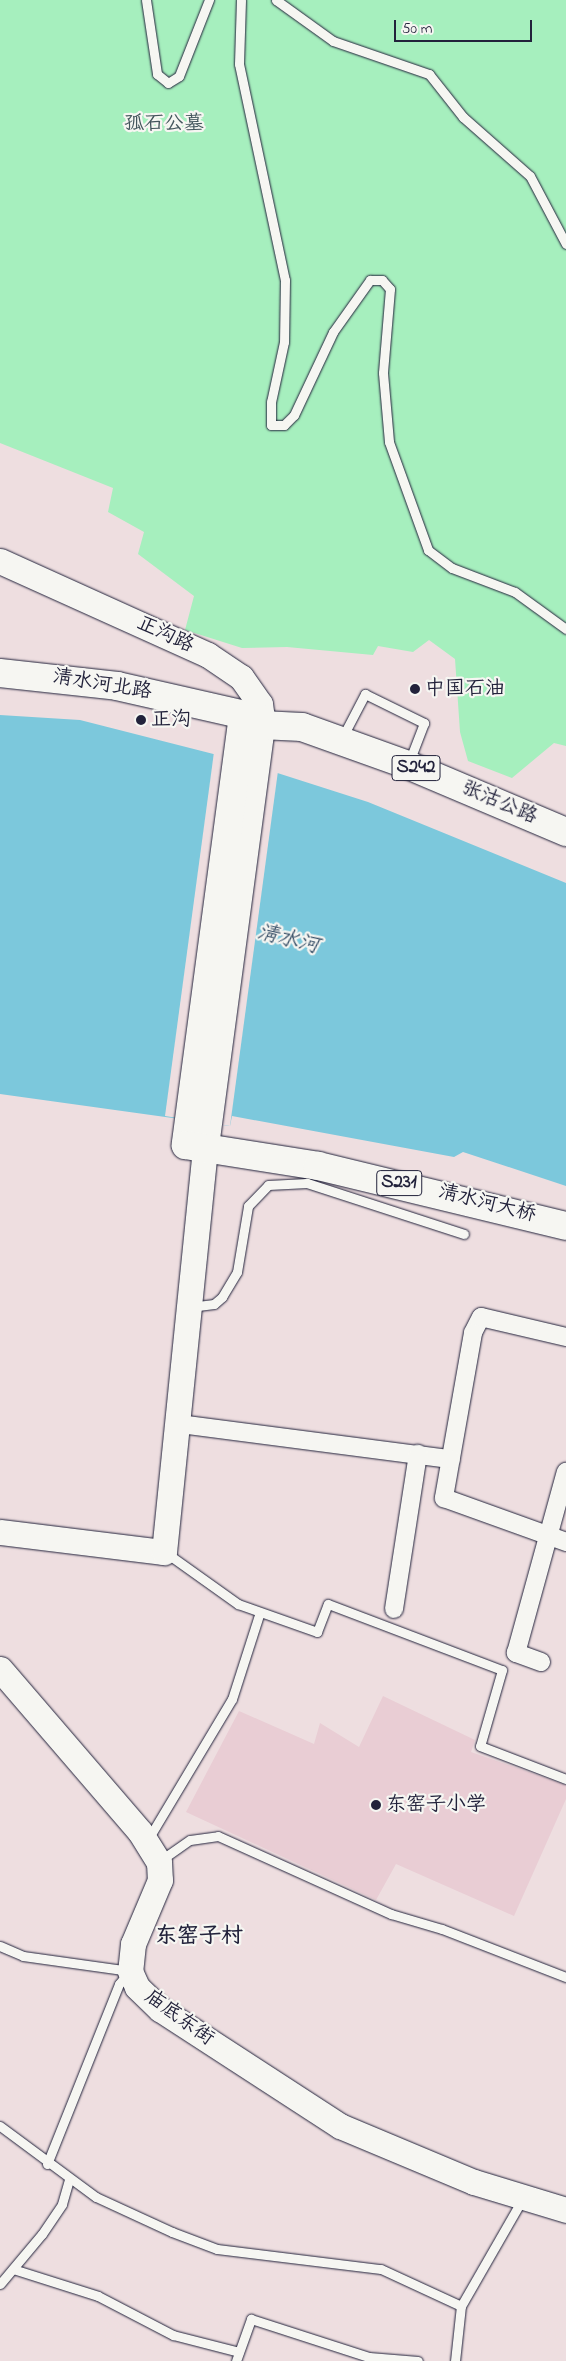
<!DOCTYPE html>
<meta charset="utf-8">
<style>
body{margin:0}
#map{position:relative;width:566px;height:2361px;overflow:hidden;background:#eedee0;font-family:"Indie Flower","LXGW WenKai TC",sans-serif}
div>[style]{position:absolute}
.built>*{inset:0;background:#e9cdd4}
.green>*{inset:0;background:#a6efbe}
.water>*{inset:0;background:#7cc8dc}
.pier>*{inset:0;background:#eedee0}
.roads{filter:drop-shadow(0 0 1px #22223b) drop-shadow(0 0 1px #22223b)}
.lane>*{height:9px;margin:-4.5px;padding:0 4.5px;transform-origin:4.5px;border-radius:4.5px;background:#f6f6f2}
.street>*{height:18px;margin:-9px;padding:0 9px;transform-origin:9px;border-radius:9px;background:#f6f6f2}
.secondary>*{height:25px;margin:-12.5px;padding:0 12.5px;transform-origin:12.5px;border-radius:12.5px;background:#f6f6f2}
.primary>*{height:28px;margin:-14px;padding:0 14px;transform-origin:14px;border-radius:14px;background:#f6f6f2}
.dots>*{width:14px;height:14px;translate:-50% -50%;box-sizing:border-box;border:2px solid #f6f6f2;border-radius:50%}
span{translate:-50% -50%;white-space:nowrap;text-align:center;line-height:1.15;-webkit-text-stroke:4.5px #f6f6f2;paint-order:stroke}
.shield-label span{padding:1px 4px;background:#f6f6f2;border:1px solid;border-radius:4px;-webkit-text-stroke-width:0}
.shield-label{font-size:19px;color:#22223b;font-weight:700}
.park-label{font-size:20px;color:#43555c}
.street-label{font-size:20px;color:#22223b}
.poi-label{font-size:20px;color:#22223b}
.left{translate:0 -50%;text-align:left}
.water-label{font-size:21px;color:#3d546b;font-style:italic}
.quarter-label{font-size:22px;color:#22223b;font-weight:700}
.scale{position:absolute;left:394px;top:20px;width:138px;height:22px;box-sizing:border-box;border:2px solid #22223b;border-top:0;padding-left:6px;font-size:15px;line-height:18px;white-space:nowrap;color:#22223b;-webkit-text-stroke:4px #f6f6f2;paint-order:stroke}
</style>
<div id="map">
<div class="built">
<i style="clip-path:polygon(383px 1696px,475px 1740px,471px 1752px,566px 1785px,566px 1799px,514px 1916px,396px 1864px,376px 1900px,186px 1812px,239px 1711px,314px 1744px,320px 1723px,359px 1747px)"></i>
</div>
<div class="green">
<i style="clip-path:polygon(0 0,566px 0,566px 746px,554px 743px,512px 778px,468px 761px,460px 732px,455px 659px,429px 640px,413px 652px,378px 646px,373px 655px,287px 647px,242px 648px,185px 630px,194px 596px,138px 554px,144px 532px,108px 512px,113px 488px,0 443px)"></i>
</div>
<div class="water">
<i style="clip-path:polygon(0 715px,80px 720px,237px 760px,368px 802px,566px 883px,566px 1186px,463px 1152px,454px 1157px,232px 1116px,230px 1126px,0 1094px)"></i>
</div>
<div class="pier">
<i style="clip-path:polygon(214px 752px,278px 771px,230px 1126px,165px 1116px)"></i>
</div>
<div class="roads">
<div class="lane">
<i style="left:146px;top:0;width:75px;rotate:81.5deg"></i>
<i style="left:157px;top:74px;width:14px;rotate:39deg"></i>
<i style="left:168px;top:83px;width:13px;rotate:-32deg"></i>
<i style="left:179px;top:76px;width:82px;rotate:-68.5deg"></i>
<i style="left:241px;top:0;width:64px;rotate:91.8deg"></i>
<i style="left:239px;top:64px;width:221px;rotate:78deg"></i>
<i style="left:285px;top:280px;width:62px;rotate:90.9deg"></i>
<i style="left:284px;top:342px;width:61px;rotate:102.2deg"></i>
<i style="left:271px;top:402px;width:23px;rotate:90deg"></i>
<i style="left:271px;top:425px;width:13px"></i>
<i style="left:284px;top:425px;width:14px;rotate:-45deg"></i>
<i style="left:294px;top:415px;width:92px;rotate:-64.8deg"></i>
<i style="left:333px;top:332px;width:64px;rotate:-54.6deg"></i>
<i style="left:370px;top:280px;width:12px"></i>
<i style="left:382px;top:280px;width:12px;rotate:48deg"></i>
<i style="left:390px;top:289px;width:84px;rotate:94.8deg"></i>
<i style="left:383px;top:373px;width:69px;rotate:85deg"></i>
<i style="left:389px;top:442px;width:115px;rotate:70.1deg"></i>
<i style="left:428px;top:550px;width:30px;rotate:37deg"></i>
<i style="left:452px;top:568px;width:67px;rotate:20.9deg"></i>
<i style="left:515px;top:592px;width:63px;rotate:36deg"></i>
<i style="left:276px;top:0;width:70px;rotate:35.7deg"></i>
<i style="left:333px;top:41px;width:102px;rotate:19deg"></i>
<i style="left:429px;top:74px;width:55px;rotate:51.7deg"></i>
<i style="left:463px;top:117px;width:89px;rotate:41.4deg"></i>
<i style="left:530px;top:176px;width:77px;rotate:62.1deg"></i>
<i style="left:342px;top:738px;width:50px;rotate:-62.4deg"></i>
<i style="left:365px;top:694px;width:66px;rotate:26.2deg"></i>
<i style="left:424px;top:723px;width:42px;rotate:111deg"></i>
<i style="left:190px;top:1307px;width:24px;rotate:-7deg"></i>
<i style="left:214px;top:1304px;width:11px;rotate:-41deg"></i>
<i style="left:222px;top:1297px;width:29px;rotate:-59deg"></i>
<i style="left:237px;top:1272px;width:67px;rotate:-80.5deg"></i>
<i style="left:248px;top:1206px;width:29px;rotate:-46deg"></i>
<i style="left:268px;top:1185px;width:39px;rotate:-3deg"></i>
<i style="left:307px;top:1183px;width:165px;rotate:18deg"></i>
<i style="left:165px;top:1552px;width:90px;rotate:35.5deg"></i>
<i style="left:238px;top:1604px;width:84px;rotate:19.5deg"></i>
<i style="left:317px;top:1632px;width:30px;rotate:-69deg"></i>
<i style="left:328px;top:1604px;width:186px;rotate:20.8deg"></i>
<i style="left:502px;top:1670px;width:79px;rotate:106.1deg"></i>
<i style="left:480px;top:1746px;width:92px;rotate:21deg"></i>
<i style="left:147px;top:1841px;width:165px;rotate:-59.1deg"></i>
<i style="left:232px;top:1699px;width:91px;rotate:-72.2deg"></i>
<i style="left:161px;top:1860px;width:35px;rotate:-35deg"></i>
<i style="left:190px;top:1840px;width:28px;rotate:-8deg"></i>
<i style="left:218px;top:1836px;width:190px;rotate:24.3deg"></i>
<i style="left:391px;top:1914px;width:53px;rotate:16.4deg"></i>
<i style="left:442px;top:1929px;width:133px;rotate:21.2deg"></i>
<i style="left:0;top:1946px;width:25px;rotate:23deg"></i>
<i style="left:23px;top:1956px;width:108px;rotate:8deg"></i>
<i style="left:0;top:2126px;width:119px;rotate:36.5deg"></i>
<i style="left:96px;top:2197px;width:84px;rotate:24.7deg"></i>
<i style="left:172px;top:2232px;width:48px;rotate:20.7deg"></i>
<i style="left:217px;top:2249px;width:165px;rotate:7deg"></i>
<i style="left:381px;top:2269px;width:88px;rotate:24.8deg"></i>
<i style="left:47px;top:2164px;width:194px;rotate:-68.2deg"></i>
<i style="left:119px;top:1984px;width:13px;rotate:-51deg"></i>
<i style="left:13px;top:2269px;width:89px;rotate:17.6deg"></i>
<i style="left:98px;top:2296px;width:85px;rotate:27.5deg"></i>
<i style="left:173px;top:2335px;width:68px;rotate:14.4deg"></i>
<i style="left:0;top:2284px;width:65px;rotate:-50deg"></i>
<i style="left:42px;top:2234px;width:36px;rotate:-56deg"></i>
<i style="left:62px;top:2204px;width:26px;rotate:-74deg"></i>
<i style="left:236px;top:2361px;width:45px;rotate:-70.3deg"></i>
<i style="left:251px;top:2319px;width:124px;rotate:17.9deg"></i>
<i style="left:369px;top:2357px;width:49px;rotate:4.7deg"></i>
<i style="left:455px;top:2361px;width:55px;rotate:-83.8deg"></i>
<i style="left:461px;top:2306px;width:122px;rotate:-60.1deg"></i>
</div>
<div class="street">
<i style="left:566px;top:1337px;width:87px;rotate:-166.8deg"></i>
<i style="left:481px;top:1317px;width:18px;rotate:117deg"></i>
<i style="left:473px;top:1333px;width:168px;rotate:100deg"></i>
<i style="left:444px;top:1498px;width:130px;rotate:19.8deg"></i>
<i style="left:180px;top:1424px;width:273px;rotate:7.4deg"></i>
<i style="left:394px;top:1609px;width:157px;rotate:-81.2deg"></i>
<i style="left:541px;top:1662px;width:27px;rotate:-160deg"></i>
<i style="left:516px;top:1653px;width:188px;rotate:-74.6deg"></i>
</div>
<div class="secondary">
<i style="left:0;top:561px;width:228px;rotate:24.3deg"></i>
<i style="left:208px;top:655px;width:40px;rotate:34deg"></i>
<i style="left:241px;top:677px;width:33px;rotate:55deg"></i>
<i style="left:260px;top:704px;width:15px;rotate:82deg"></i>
<i style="left:0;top:1532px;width:165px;rotate:7deg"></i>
<i style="left:164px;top:1552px;width:406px;rotate:-84.2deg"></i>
<i style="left:0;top:1669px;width:215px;rotate:49.3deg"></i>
<i style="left:140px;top:1832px;width:36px;rotate:58deg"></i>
<i style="left:159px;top:1862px;width:18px;rotate:87deg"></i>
<i style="left:160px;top:1880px;width:69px;rotate:112.9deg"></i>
<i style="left:133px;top:1944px;width:27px;rotate:96deg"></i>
<i style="left:130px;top:1971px;width:17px;rotate:66deg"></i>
<i style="left:137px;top:1987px;width:32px;rotate:44deg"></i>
<i style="left:160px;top:2009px;width:215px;rotate:33deg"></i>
<i style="left:340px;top:2126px;width:145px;rotate:22.7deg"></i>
<i style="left:474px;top:2182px;width:96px;rotate:16.9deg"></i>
</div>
<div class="primary">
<i style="left:0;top:673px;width:118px;rotate:6.3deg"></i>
<i style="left:117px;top:686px;width:149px;rotate:12.8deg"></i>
<i style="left:262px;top:719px;width:433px;rotate:97.6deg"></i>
<i style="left:243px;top:715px;width:434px;rotate:97.6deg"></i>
<i style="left:186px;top:1145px;width:134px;rotate:9deg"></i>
<i style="left:318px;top:1166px;width:255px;rotate:13.6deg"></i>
<i style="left:261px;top:725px;width:41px;rotate:2.8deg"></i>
<i style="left:302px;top:727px;width:113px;rotate:19.7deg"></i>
<i style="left:408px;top:765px;width:172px;rotate:23deg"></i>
</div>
</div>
<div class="dots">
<i style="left:415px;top:689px;background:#22223b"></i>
<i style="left:141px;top:720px;background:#22223b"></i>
<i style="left:376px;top:1805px;background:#22223b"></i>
</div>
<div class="shield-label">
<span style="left:416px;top:768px">S242</span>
<span style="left:399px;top:1183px">S231</span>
</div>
<div class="park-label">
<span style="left:164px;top:124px">孤石公墓</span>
</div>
<div class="street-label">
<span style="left:165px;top:635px;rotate:25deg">正沟路</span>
<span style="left:102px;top:685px;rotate:9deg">清水河北路</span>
<span style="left:499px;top:803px;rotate:23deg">张沽公路</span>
<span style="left:487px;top:1204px;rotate:14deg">清水河大桥</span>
<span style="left:179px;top:2018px;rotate:36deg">庙底东街</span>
</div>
<div class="poi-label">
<span class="left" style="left:425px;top:689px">中国石油</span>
<span class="left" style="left:151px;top:720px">正沟</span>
<span class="left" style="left:386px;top:1805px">东窑子小学</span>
</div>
<div class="water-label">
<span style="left:288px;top:940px;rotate:14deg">清水河</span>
</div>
<div class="quarter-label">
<span style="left:199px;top:1938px">东窑子村</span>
</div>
<div class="scale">50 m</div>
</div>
